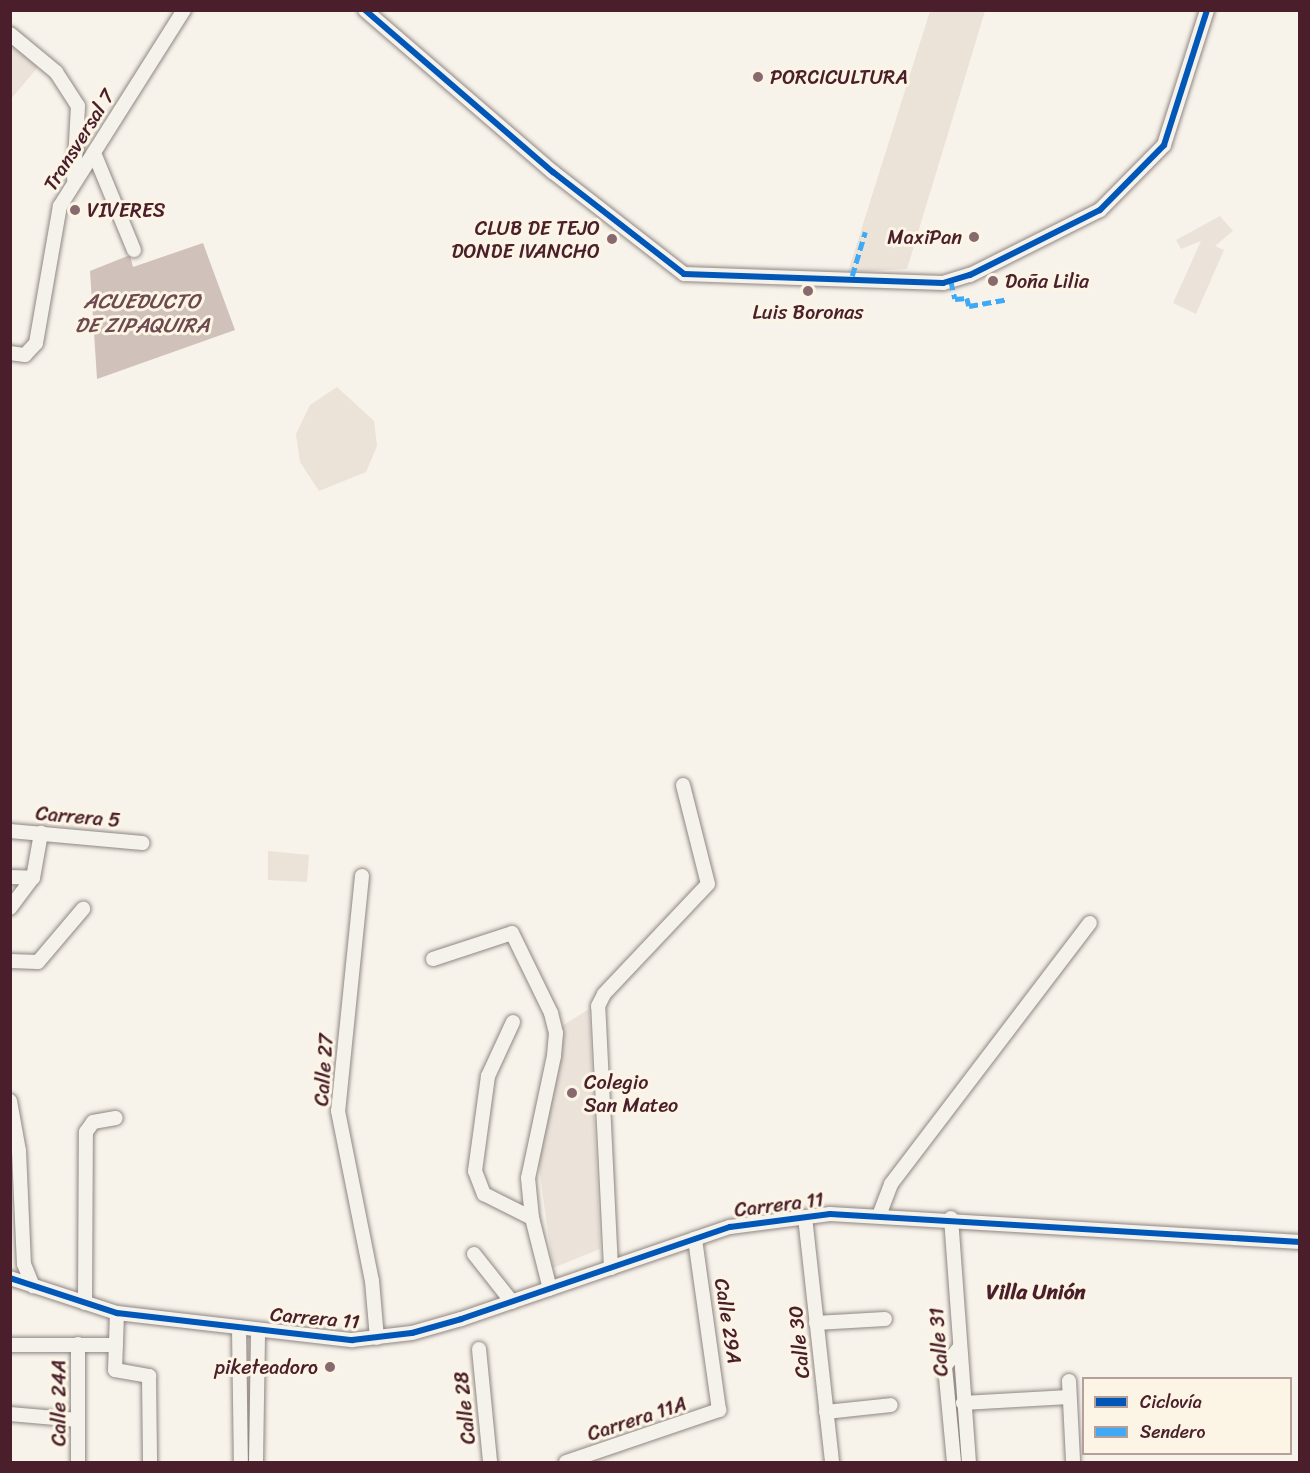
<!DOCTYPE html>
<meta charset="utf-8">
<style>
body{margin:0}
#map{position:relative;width:1310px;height:1473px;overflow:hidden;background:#f7f3ea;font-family:Sriracha,sans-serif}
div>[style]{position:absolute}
.built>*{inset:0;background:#ebe3d9}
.green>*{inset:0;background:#ebe2d8}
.water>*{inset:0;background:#d0c1ba}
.roads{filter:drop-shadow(0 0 2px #908684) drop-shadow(0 0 2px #908684)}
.minor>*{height:14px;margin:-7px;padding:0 7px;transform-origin:7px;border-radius:7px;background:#f5f2ec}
.quiet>*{height:4.5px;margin-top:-2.25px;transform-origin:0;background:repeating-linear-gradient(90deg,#3fa9f5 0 9px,transparent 0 13.5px)}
.cycleway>*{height:6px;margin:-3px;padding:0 3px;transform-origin:3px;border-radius:3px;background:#0057b8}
.dots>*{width:16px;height:16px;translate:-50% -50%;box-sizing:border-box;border:3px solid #fcf5e5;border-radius:50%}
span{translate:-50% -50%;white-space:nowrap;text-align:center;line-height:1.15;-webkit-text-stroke:6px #fcf5e5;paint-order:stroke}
.poi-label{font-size:20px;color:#4a1f2b}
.left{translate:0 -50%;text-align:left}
.right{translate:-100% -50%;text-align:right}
.street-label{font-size:20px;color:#4a1f2b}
.water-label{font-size:21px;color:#6d4950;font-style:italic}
.neighbourhood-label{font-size:21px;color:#4a1f2b;font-weight:700}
.frame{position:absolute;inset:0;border:12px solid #4a1f2b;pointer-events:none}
.legend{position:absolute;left:1082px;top:1377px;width:210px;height:78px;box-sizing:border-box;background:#fcf5e5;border:2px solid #b59f9b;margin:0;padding:8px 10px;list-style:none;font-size:18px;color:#4a1f2b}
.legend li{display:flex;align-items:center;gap:12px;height:30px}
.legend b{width:30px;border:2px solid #b59f9b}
</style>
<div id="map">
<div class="built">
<i style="clip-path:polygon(11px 44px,38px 67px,11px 99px)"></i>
<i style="clip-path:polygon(1220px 216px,1233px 231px,1215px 246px,1224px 250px,1196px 314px,1173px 303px,1201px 241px,1181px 249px,1176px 240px)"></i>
<i style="clip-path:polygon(589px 1009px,600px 1249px,553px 1268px,538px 1161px,562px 1026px)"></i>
</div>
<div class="green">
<i style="clip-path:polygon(930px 11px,985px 11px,907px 269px,848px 272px)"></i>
<i style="clip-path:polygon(337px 387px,374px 421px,377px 446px,366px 472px,319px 491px,300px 462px,296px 434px,310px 405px)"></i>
<i style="clip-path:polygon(268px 851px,309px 855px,307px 882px,268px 880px)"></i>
</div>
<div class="water">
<i style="clip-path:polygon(203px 243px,235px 330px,97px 379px,90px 271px,130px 255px,133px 267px)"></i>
</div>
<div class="roads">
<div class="minor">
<i style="left:365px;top:10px;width:248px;rotate:40.8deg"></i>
<i style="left:553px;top:172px;width:166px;rotate:37.9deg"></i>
<i style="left:684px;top:274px;width:259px;rotate:2deg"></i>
<i style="left:943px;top:283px;width:28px;rotate:-17deg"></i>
<i style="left:970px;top:275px;width:145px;rotate:-26.6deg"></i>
<i style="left:1100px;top:210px;width:91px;rotate:-45.4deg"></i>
<i style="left:1164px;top:145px;width:142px;rotate:-72.3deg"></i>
<i style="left:10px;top:34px;width:60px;rotate:39.6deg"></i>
<i style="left:56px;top:72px;width:40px;rotate:57.1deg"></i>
<i style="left:78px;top:106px;width:73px;rotate:93.1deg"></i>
<i style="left:94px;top:153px;width:105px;rotate:67.6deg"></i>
<i style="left:10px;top:353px;width:15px;rotate:8deg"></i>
<i style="left:25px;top:355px;width:16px;rotate:-47deg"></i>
<i style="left:36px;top:343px;width:139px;rotate:-80.1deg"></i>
<i style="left:60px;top:206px;width:232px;rotate:-57.7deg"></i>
<i style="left:10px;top:831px;width:133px;rotate:5.2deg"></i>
<i style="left:362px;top:876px;width:236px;rotate:95.8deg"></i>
<i style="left:338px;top:1111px;width:173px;rotate:78.7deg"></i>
<i style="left:372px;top:1281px;width:57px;rotate:85deg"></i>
<i style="left:10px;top:877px;width:23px;rotate:2deg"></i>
<i style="left:10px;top:908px;width:38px;rotate:-53deg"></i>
<i style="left:33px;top:878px;width:46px;rotate:-79.9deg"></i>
<i style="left:433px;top:959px;width:83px;rotate:-18.2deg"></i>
<i style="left:512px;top:933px;width:89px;rotate:64deg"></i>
<i style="left:551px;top:1013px;width:21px;rotate:76deg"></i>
<i style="left:556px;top:1033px;width:23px;rotate:95deg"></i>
<i style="left:554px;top:1056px;width:125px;rotate:102deg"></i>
<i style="left:528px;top:1178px;width:40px;rotate:84.3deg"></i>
<i style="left:10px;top:961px;width:28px;rotate:2deg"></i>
<i style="left:38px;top:962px;width:70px;rotate:-49.7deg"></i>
<i style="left:513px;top:1022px;width:60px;rotate:114.8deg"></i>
<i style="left:488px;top:1076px;width:96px;rotate:97.8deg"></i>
<i style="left:475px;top:1171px;width:25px;rotate:69deg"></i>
<i style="left:484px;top:1194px;width:54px;rotate:26.6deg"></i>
<i style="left:532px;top:1218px;width:73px;rotate:75.8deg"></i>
<i style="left:10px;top:1101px;width:51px;rotate:79.8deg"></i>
<i style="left:19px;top:1151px;width:113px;rotate:87.5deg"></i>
<i style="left:24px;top:1264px;width:24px;rotate:68deg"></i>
<i style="left:880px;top:1213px;width:31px;rotate:-69deg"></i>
<i style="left:891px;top:1184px;width:328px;rotate:-52.7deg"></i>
<i style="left:805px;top:1217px;width:246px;rotate:83.7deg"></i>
<i style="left:951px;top:1218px;width:245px;rotate:85.8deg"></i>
<i style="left:474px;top:1254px;width:61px;rotate:51.6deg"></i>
<i style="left:611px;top:1268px;width:262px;rotate:-92.8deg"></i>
<i style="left:598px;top:1006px;width:13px;rotate:-63deg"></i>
<i style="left:604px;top:994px;width:151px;rotate:-46.6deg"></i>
<i style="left:708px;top:884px;width:102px;rotate:-104.2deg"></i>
<i style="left:10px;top:1278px;width:113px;rotate:18.1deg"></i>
<i style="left:117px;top:1313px;width:237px;rotate:6.6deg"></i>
<i style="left:352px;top:1340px;width:60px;rotate:-6.7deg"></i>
<i style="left:412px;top:1333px;width:51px;rotate:-15.9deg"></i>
<i style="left:461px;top:1319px;width:284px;rotate:-18.9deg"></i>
<i style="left:730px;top:1227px;width:101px;rotate:-7.4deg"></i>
<i style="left:830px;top:1214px;width:471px;rotate:3.4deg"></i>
<i style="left:85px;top:1303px;width:171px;rotate:-89.7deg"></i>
<i style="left:86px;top:1132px;width:12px;rotate:-55deg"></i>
<i style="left:93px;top:1122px;width:23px;rotate:-10deg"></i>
<i style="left:117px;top:1313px;width:57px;rotate:92deg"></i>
<i style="left:115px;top:1370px;width:35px;rotate:10deg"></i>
<i style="left:149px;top:1376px;width:86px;rotate:89.3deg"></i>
<i style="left:816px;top:1323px;width:69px;rotate:-3.3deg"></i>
<i style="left:239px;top:1327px;width:135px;rotate:89.2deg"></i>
<i style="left:78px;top:1344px;width:118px;rotate:90deg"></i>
<i style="left:10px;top:1345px;width:106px"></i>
<i style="left:479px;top:1349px;width:114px;rotate:84.4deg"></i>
<i style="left:1069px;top:1381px;width:79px;rotate:87.1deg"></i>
<i style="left:963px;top:1403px;width:106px;rotate:-3.2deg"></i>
<i style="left:826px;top:1412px;width:65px;rotate:-6.1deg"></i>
<i style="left:10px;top:1414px;width:68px;rotate:5deg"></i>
<i style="left:256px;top:1462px;width:132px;rotate:-89.1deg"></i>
<i style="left:566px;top:1462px;width:162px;rotate:-18.8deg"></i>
<i style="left:719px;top:1410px;width:173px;rotate:-98deg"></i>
<i style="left:954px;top:1462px;width:96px;rotate:-95.4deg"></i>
<i style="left:945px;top:1366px;width:23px;rotate:-52deg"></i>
</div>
</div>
<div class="quiet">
<i style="left:852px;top:276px;width:46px;rotate:-73.5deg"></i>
<i style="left:951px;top:281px;width:18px;rotate:77deg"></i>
<i style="left:955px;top:299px;width:12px;rotate:-5deg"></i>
<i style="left:967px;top:298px;width:8px;rotate:76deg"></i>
<i style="left:969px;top:306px;width:39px;rotate:-10deg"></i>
</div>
<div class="cycleway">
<i style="left:365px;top:10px;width:248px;rotate:40.8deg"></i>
<i style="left:553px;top:172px;width:166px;rotate:37.9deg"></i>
<i style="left:684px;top:274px;width:259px;rotate:2deg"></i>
<i style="left:943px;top:283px;width:28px;rotate:-17deg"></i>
<i style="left:970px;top:275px;width:145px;rotate:-26.6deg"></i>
<i style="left:1100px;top:210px;width:91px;rotate:-45.4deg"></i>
<i style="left:1164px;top:145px;width:142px;rotate:-72.3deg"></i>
<i style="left:10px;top:1278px;width:113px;rotate:18.1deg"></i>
<i style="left:117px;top:1313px;width:237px;rotate:6.6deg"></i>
<i style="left:352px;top:1340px;width:60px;rotate:-6.7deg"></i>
<i style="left:412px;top:1333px;width:51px;rotate:-15.9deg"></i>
<i style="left:461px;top:1319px;width:284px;rotate:-18.9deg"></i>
<i style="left:730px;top:1227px;width:101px;rotate:-7.4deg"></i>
<i style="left:830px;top:1214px;width:471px;rotate:3.4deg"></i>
</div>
<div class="dots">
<i style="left:758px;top:77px;background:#87696e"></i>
<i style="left:75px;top:210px;background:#87696e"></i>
<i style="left:974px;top:237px;background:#87696e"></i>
<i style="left:612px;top:239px;background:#87696e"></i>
<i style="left:993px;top:281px;background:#87696e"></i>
<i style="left:808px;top:291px;background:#87696e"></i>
<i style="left:572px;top:1093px;background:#87696e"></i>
<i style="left:330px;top:1367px;background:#87696e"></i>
</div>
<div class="poi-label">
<span class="left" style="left:770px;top:77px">PORCICULTURA</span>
<span class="left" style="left:87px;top:210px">VIVERES</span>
<span class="right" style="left:600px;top:240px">CLUB DE TEJO<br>DONDE IVANCHO</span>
<span class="right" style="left:962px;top:237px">MaxiPan</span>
<span class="left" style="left:1005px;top:281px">Doña Lilia</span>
<span style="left:808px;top:312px">Luis Boronas</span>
<span class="left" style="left:584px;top:1094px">Colegio<br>San Mateo</span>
<span class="right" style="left:318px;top:1367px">piketeadoro</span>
</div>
<div class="street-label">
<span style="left:79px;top:140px;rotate:-58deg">Transversal 7</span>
<span style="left:78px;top:817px;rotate:5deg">Carrera 5</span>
<span style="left:324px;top:1070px;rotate:-86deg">Calle 27</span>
<span style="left:779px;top:1205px;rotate:-7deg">Carrera 11</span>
<span style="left:315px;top:1318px;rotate:5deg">Carrera 11</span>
<span style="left:728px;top:1321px;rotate:81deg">Calle 29A</span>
<span style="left:799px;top:1342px;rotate:-96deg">Calle 30</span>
<span style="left:939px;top:1342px;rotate:-94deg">Calle 31</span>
<span style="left:59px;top:1403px;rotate:-90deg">Calle 24A</span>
<span style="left:465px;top:1408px;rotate:-96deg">Calle 28</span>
<span style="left:637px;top:1419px;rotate:-18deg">Carrera 11A</span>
</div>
<div class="water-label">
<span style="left:142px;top:313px">ACUEDUCTO<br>DE ZIPAQUIRA</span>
</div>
<div class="neighbourhood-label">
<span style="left:1036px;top:1292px">Villa Unión</span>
</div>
<div class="frame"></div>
<ul class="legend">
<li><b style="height:8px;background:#0057b8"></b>Ciclovía</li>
<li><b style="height:8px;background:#3fa9f5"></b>Sendero</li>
</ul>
</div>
